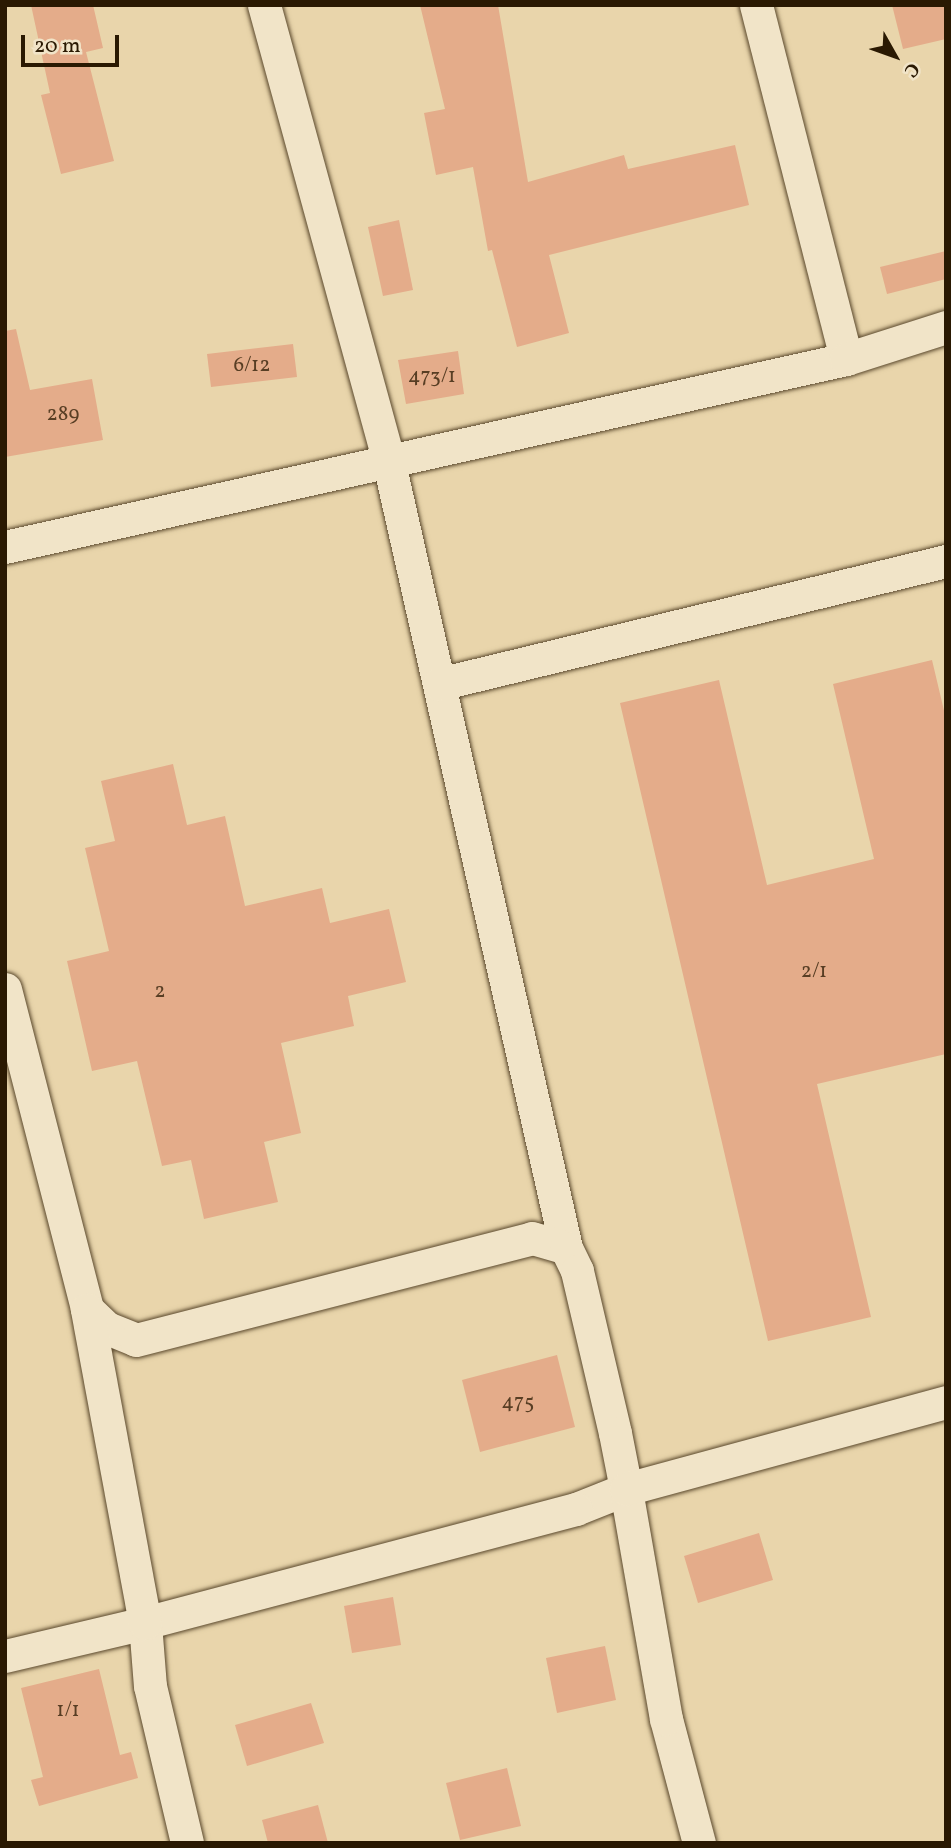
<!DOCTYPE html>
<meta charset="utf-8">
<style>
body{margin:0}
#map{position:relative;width:951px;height:1848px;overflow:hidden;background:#e9d5ab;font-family:Vollkorn,serif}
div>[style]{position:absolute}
.building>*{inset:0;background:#e4ac8a}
.roads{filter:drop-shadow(0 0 2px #5a482c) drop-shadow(0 0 2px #5a482c)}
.minor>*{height:33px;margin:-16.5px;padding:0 16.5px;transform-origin:16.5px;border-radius:16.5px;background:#f1e4c8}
span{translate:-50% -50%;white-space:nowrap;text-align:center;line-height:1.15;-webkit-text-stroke:6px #f1e4c8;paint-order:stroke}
.number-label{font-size:21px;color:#583e24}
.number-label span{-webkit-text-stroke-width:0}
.frame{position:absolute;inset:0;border:7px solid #2a1902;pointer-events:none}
.north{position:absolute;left:860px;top:21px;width:70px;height:70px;-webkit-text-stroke:5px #f1e4c8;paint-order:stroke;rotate:130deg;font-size:19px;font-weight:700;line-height:28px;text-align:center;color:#2a1902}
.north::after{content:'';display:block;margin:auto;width:24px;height:32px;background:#2a1902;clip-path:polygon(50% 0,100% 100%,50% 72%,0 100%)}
.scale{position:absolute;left:21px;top:35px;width:98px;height:32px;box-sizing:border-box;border:4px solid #2a1902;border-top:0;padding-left:9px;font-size:21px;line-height:24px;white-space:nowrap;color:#2a1902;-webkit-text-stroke:5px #f1e4c8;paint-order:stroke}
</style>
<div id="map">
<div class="building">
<i style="clip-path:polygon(31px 5px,93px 5px,103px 48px,86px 52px,114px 161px,61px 174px,41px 95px,50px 93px)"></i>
<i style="clip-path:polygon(420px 5px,498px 5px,528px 182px,624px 155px,628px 169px,735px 145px,749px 205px,549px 255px,569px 333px,517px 347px,492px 250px,488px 251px,473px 167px,436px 175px,424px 113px,445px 109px)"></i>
<i style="clip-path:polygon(892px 5px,946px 5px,946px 39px,903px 49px)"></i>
<i style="clip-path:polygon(399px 220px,413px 290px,383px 296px,368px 227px)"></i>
<i style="clip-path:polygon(946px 251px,946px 279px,887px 294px,880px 267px)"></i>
<i style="clip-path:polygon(16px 329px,30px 390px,92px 379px,103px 440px,5px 457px,5px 331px)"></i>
<i style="clip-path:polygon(293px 344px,297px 377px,211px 387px,207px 354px)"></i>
<i style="clip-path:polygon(458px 351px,464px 394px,406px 404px,398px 360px)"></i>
<i style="clip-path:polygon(932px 660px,946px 719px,946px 1054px,817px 1084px,871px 1317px,768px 1341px,620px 703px,719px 680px,767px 885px,874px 859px,833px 684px)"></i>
<i style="clip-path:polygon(173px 764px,187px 825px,225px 816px,245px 906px,322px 888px,330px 923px,389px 909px,406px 982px,348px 996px,354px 1026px,281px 1043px,301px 1133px,264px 1142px,278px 1202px,204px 1219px,191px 1160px,162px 1166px,137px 1061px,92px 1071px,67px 961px,109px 951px,85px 848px,115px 841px,101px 781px)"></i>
<i style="clip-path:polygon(557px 1355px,575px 1427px,480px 1452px,462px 1380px)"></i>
<i style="clip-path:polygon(759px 1533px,773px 1580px,698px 1603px,684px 1556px)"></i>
<i style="clip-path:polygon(393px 1597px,401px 1645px,352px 1653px,344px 1606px)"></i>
<i style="clip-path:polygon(605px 1646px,616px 1700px,557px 1713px,546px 1658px)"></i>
<i style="clip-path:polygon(99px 1669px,120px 1755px,131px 1752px,138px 1778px,39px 1806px,31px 1780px,43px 1777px,21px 1688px)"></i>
<i style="clip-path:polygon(311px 1703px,324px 1743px,247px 1766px,235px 1725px)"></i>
<i style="clip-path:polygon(507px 1768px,521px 1826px,460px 1840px,446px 1783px)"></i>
<i style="clip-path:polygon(318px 1805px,328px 1843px,268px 1843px,262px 1820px)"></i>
</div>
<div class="roads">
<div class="minor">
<i style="left:264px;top:5px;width:475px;rotate:74.7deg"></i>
<i style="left:389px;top:463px;width:805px;rotate:77.29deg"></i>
<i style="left:756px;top:5px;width:365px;rotate:75.7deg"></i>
<i style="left:5px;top:547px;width:862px;rotate:-12.6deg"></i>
<i style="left:846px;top:359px;width:105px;rotate:-17.7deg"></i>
<i style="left:439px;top:684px;width:522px;rotate:-13.64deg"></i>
<i style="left:5px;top:989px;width:330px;rotate:75.6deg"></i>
<i style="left:87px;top:1309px;width:28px;rotate:44deg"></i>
<i style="left:107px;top:1328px;width:31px;rotate:22deg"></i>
<i style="left:136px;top:1340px;width:409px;rotate:-14.4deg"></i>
<i style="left:532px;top:1238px;width:35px;rotate:16deg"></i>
<i style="left:566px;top:1248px;width:25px;rotate:64deg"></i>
<i style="left:577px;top:1271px;width:166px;rotate:76.8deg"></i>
<i style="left:615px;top:1433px;width:57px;rotate:78.9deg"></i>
<i style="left:626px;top:1489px;width:54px;rotate:158.2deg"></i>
<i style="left:576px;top:1509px;width:446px;rotate:165.2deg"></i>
<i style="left:145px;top:1623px;width:63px;rotate:85.5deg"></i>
<i style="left:150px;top:1686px;width:161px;rotate:76.7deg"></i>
<i style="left:5px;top:1656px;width:144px;rotate:-13.3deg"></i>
<i style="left:145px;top:1623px;width:319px;rotate:-100.5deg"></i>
<i style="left:699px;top:1843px;width:128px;rotate:-104.9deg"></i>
<i style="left:666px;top:1719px;width:233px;rotate:-99.9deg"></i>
<i style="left:626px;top:1489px;width:332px;rotate:-15.2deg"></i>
</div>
</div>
<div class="number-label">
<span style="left:252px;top:366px">6/12</span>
<span style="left:432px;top:377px">473/1</span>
<span style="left:63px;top:415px">289</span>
<span style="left:814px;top:972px">2/1</span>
<span style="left:160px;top:992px">2</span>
<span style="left:518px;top:1403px">475</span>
<span style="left:68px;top:1711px">1/1</span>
</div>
<div class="frame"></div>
<div class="north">С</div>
<div class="scale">20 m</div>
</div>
